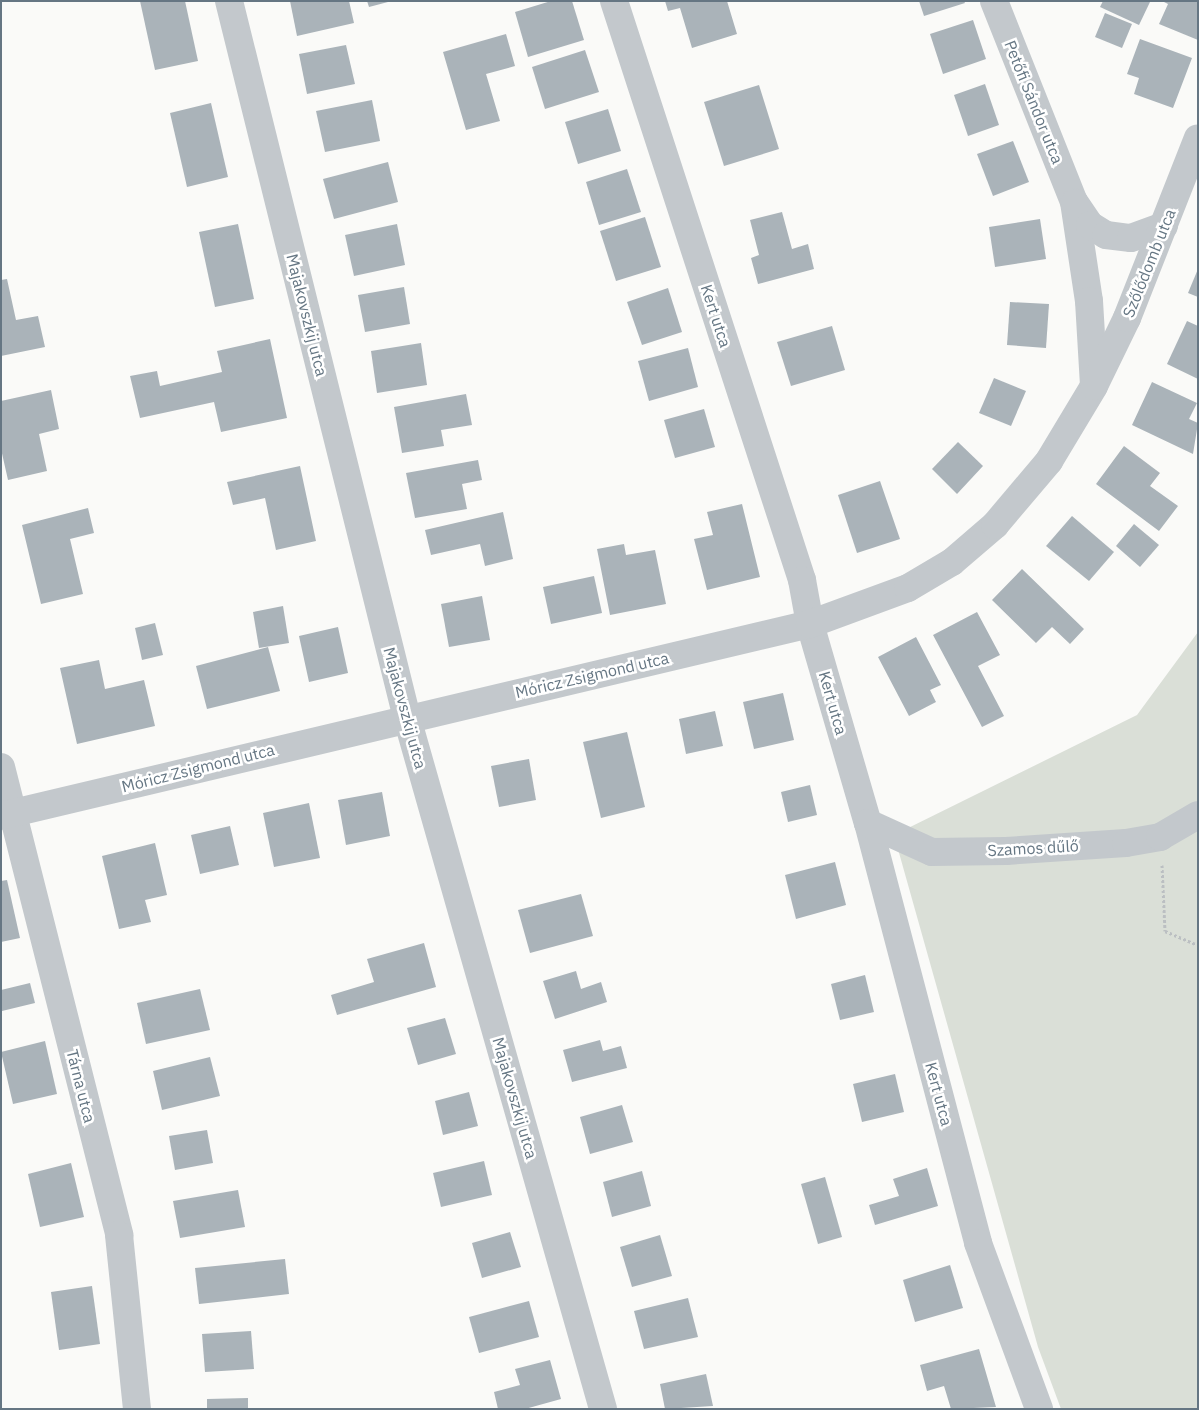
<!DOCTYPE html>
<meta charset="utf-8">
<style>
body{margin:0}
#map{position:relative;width:1199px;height:1410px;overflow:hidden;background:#fafaf8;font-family:"IBM Plex Sans",sans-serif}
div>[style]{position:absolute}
.green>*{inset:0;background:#dadfd7}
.building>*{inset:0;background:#aab3b9}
.path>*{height:3px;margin-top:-1.5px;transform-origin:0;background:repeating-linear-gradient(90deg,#bbbfc2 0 2.5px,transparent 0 5px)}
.street>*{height:28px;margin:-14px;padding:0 14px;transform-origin:14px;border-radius:14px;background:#c3c8cc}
span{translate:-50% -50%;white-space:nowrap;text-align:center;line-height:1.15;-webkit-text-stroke:5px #fff;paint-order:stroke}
.street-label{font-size:16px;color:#657683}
.frame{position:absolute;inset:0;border:2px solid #657683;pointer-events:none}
</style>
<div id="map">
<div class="green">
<i style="clip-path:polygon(1198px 632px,1198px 1409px,1061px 1409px,1038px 1347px,894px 835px,1137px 715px)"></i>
</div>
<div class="building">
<i style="clip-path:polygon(140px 1px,185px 1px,198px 61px,155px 70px)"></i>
<i style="clip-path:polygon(290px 1px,349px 1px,354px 23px,297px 36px)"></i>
<i style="clip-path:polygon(367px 1px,388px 1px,388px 2px,369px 7px)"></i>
<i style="clip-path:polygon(551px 1px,572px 1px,584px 40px,528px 57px,515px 12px)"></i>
<i style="clip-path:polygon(665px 1px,727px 1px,737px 34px,692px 48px,680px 8px,668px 11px)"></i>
<i style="clip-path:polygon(919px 1px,964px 1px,965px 3px,924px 16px)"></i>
<i style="clip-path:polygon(1103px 1px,1147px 1px,1150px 2px,1139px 25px,1100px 7px)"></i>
<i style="clip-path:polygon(1162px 1px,1198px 1px,1198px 40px,1159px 24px,1168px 4px)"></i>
<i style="clip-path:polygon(1105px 13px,1132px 24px,1122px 48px,1095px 37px)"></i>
<i style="clip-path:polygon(973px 20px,986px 59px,943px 74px,930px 34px)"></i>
<i style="clip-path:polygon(506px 34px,515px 66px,486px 74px,500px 121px,466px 130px,443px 52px)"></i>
<i style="clip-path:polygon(1140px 39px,1192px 58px,1173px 108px,1134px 94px,1139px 78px,1127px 74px)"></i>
<i style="clip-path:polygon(346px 45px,355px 84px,307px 94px,299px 54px)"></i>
<i style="clip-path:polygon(585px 50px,599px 92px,545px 109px,532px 67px)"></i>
<i style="clip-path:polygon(985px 84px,999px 125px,968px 136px,954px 95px)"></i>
<i style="clip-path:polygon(759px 85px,779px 149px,724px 166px,704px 102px)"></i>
<i style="clip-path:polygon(372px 100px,380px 141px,325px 152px,316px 111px)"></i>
<i style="clip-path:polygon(211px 103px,228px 177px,187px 187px,170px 113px)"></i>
<i style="clip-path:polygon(608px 109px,621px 151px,578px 164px,565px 122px)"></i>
<i style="clip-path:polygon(1013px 141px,1029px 182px,993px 196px,977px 154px)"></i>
<i style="clip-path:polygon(388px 162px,398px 202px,334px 219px,323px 179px)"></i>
<i style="clip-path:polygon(627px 169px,641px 212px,599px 225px,586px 182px)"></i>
<i style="clip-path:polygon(782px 212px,792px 249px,808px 244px,814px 269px,758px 284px,751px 258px,759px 255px,750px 220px)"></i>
<i style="clip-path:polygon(645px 217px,661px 267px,616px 281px,600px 231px)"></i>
<i style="clip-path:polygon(1040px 219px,1046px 259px,995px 267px,989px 227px)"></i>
<i style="clip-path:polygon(238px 224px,254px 299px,215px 307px,199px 232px)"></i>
<i style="clip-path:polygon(397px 224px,405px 265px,354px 276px,345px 235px)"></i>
<i style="clip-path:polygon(1198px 269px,1198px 297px,1188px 293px)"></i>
<i style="clip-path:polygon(7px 279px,16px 320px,38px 316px,45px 347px,1px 356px,1px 280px)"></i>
<i style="clip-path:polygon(404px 287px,410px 324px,365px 332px,358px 295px)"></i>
<i style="clip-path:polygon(668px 288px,682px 332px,642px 345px,627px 302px)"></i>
<i style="clip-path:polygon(1010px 302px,1049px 304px,1046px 348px,1007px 345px)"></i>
<i style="clip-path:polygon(1187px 321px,1198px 326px,1198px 379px,1167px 364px)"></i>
<i style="clip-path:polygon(832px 326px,845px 370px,791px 386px,777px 342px)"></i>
<i style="clip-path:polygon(270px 339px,287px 418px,221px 432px,214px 402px,140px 418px,130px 376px,157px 371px,160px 386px,222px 372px,217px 351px)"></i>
<i style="clip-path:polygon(421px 343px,427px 385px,377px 393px,371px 351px)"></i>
<i style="clip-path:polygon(688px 348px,698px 387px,649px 401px,638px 361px)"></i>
<i style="clip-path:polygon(994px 378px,1026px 391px,1011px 426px,979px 413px)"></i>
<i style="clip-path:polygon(1152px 382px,1197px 403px,1189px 419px,1198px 423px,1193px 454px,1132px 425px)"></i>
<i style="clip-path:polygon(51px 390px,59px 429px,39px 434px,47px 471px,8px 480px,1px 449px,1px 401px)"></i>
<i style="clip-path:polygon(466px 394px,472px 425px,441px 430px,444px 446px,402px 453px,394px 407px)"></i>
<i style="clip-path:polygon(704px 409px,715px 447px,675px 458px,664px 420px)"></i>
<i style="clip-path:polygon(958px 442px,983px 466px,957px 494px,932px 469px)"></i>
<i style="clip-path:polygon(1124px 446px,1160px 473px,1150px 486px,1178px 506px,1159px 531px,1096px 484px)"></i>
<i style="clip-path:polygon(478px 460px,482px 480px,462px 484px,467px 509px,415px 518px,406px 473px)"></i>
<i style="clip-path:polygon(300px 466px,316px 541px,276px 550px,265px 498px,233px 505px,227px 482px)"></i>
<i style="clip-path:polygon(880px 481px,900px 539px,857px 553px,838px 495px)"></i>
<i style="clip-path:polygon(742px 504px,760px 577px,707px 590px,694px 539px,713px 535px,707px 512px)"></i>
<i style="clip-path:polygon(88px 508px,94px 533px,70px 539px,83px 594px,41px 604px,22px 525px)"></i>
<i style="clip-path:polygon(503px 512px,513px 559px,485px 566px,480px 544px,431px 555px,425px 530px)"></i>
<i style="clip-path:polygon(1072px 516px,1114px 552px,1089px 581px,1046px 546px)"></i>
<i style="clip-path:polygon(1134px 524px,1159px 545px,1140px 567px,1116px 546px)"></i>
<i style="clip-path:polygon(624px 544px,626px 555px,655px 550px,666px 604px,610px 615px,597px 549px)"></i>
<i style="clip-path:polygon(1022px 569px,1084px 629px,1070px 644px,1052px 627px,1036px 643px,992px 600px)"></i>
<i style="clip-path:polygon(594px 576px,602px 613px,551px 624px,543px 587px)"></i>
<i style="clip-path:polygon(482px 596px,490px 640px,449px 647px,441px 604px)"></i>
<i style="clip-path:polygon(283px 606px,289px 643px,259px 648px,253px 612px)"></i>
<i style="clip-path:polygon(977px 612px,1000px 655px,978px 666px,1004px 716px,982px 727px,933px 635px)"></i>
<i style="clip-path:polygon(155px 623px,163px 655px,142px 660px,135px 628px)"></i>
<i style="clip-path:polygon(338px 627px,348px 673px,309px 682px,299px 636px)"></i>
<i style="clip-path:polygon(916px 637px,941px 685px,930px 690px,936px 702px,909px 716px,878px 657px)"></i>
<i style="clip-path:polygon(268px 647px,280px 691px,207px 709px,196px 666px)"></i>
<i style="clip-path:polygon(99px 660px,105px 689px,144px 680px,155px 726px,77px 744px,60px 668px)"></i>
<i style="clip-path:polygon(783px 693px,794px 740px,754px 749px,743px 702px)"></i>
<i style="clip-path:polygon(715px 711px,723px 746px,686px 754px,679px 719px)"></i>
<i style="clip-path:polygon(627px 732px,645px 807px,601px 818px,583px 742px)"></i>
<i style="clip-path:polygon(529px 759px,536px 800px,499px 807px,491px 766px)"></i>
<i style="clip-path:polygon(810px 785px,817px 815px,788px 822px,781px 792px)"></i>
<i style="clip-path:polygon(382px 792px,390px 836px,346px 845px,338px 800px)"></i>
<i style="clip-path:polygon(309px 803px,320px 858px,274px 867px,263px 813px)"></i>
<i style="clip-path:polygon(230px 826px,239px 865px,200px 874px,191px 835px)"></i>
<i style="clip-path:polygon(155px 843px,167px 895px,145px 900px,151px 922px,119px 929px,102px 856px)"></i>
<i style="clip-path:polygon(835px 862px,846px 905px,796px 919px,785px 875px)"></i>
<i style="clip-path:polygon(7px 880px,20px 938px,1px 942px,1px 881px)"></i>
<i style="clip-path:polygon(581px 894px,593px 936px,530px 953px,518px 910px)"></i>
<i style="clip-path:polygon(424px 943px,436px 987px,337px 1015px,331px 995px,374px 982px,367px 959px)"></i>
<i style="clip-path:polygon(576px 971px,581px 989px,601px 982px,607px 1002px,555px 1019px,543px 981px)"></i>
<i style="clip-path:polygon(865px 975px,874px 1012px,840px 1020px,831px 984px)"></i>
<i style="clip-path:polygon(30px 983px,35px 1003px,2px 1011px,1px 990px)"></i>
<i style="clip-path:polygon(200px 989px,210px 1030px,146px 1044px,137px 1003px)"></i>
<i style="clip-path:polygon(445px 1018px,456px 1054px,418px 1065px,407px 1028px)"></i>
<i style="clip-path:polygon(600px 1040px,603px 1051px,621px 1046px,627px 1068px,572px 1082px,563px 1050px)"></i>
<i style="clip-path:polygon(45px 1041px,57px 1094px,13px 1104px,1px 1052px)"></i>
<i style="clip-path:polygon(210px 1057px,220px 1096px,162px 1110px,153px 1071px)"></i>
<i style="clip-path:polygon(895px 1074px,904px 1112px,862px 1122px,853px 1084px)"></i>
<i style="clip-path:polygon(469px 1092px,478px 1126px,443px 1135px,435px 1101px)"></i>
<i style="clip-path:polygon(622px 1105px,633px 1142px,590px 1154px,580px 1117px)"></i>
<i style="clip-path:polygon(207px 1130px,213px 1163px,175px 1170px,169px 1136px)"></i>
<i style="clip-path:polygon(484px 1161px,492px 1195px,441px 1207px,433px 1173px)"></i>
<i style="clip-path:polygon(71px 1163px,84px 1217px,40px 1227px,28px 1174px)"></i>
<i style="clip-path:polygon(927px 1168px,938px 1206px,875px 1225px,869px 1205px,899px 1196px,893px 1179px)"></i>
<i style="clip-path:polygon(642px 1171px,651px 1206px,612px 1217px,603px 1182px)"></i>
<i style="clip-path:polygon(825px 1177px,842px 1237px,818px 1244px,801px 1184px)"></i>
<i style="clip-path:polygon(238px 1190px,245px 1227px,180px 1238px,173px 1201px)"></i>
<i style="clip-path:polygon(510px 1232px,521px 1267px,482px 1278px,472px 1243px)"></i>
<i style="clip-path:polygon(660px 1235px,672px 1276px,632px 1287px,620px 1247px)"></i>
<i style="clip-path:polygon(285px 1259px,289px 1294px,199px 1304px,195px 1268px)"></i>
<i style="clip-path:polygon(950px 1265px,963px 1308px,915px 1322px,903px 1280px)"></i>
<i style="clip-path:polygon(92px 1286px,100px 1344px,59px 1350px,51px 1292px)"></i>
<i style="clip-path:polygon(688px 1298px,698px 1337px,644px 1349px,634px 1311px)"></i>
<i style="clip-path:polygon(529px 1301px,539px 1337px,479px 1353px,469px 1317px)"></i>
<i style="clip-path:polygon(251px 1331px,254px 1369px,205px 1372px,202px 1334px)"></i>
<i style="clip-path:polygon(979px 1349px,996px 1407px,951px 1409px,944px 1386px,927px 1391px,920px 1365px)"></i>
<i style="clip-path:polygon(550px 1360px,561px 1399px,525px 1409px,498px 1409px,494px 1392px,520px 1385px,515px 1369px)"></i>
<i style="clip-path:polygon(706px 1374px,713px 1406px,665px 1409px,660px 1384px)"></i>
<i style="clip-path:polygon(248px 1398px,248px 1409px,207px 1409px,207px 1399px)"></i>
</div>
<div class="path">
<i style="left:1162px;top:865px;width:66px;rotate:87.4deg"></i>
<i style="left:1165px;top:931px;width:36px;rotate:23deg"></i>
</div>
<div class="street">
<i style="left:229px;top:1px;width:739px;rotate:76.06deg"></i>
<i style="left:407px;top:718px;width:718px;rotate:74.16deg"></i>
<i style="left:614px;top:1px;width:609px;rotate:72.01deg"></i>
<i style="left:802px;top:580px;width:45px;rotate:79.7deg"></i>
<i style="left:810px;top:624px;width:207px;rotate:73.8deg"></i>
<i style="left:868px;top:823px;width:434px;rotate:75.3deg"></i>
<i style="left:978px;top:1243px;width:177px;rotate:69.8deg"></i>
<i style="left:994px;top:1px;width:216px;rotate:68.3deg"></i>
<i style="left:1074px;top:202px;width:100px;rotate:81.4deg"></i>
<i style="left:1089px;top:301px;width:84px;rotate:86.6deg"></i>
<i style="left:1075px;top:203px;width:27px;rotate:56deg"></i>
<i style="left:1090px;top:225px;width:19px;rotate:32deg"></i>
<i style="left:1106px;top:235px;width:25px;rotate:7deg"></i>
<i style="left:1131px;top:238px;width:35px;rotate:-20deg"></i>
<i style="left:1px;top:767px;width:483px;rotate:75.8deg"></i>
<i style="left:119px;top:1235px;width:175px;rotate:84.1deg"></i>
<i style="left:1px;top:816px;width:831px;rotate:-13.35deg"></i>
<i style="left:810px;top:624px;width:104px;rotate:-20.2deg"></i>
<i style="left:908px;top:588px;width:51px;rotate:-30.6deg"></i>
<i style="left:952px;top:562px;width:57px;rotate:-40.7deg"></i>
<i style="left:995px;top:525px;width:84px;rotate:-49.8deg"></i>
<i style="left:1049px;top:461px;width:87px;rotate:-59deg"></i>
<i style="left:1094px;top:386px;width:76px;rotate:-64.1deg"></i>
<i style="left:1127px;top:318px;width:193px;rotate:-68.5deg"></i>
<i style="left:868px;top:823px;width:70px;rotate:24.4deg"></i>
<i style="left:932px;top:852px;width:74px;rotate:-0.8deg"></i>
<i style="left:1006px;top:851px;width:120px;rotate:-3.8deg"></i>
<i style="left:1126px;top:843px;width:35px;rotate:-10deg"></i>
<i style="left:1160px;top:837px;width:44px;rotate:-30.1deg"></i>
</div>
<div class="street-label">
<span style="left:1034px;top:102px;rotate:68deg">Petőfi Sándor utca</span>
<span style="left:1149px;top:263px;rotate:-68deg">Szőlődomb utca</span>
<span style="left:307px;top:315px;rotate:76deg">Majakovszkij utca</span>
<span style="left:716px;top:316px;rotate:72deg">Kert utca</span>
<span style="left:592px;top:675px;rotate:-13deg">Móricz Zsigmond utca</span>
<span style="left:833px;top:703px;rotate:74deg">Kert utca</span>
<span style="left:405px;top:708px;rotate:75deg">Majakovszkij utca</span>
<span style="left:198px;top:768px;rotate:-14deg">Móricz Zsigmond utca</span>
<span style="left:1033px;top:848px;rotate:-3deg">Szamos dűlő</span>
<span style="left:81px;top:1086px;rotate:76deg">Tárna utca</span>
<span style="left:939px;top:1094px;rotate:75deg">Kert utca</span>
<span style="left:515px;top:1098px;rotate:74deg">Majakovszkij utca</span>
</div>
<div class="frame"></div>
</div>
